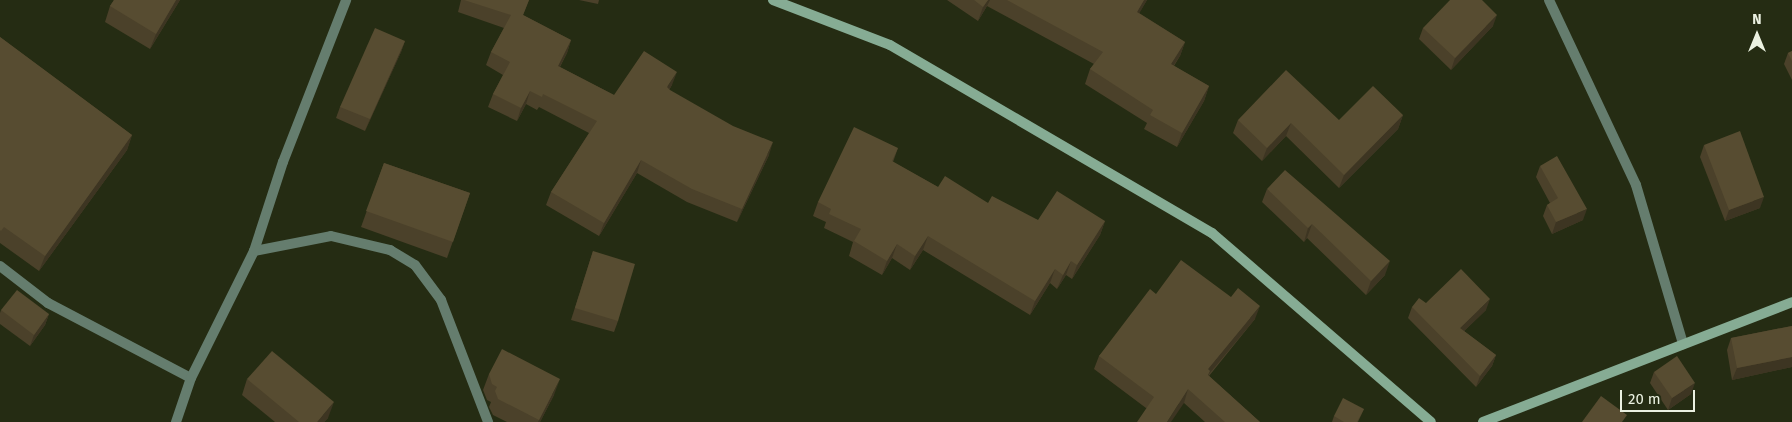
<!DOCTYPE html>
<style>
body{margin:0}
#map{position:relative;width:1792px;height:422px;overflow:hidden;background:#252c13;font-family:"Fira Sans",sans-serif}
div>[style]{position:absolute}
.street>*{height:10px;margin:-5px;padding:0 5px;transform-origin:5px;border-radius:5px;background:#657d6e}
.secondary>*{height:10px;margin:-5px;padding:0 5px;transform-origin:5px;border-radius:5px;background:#86ac94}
.wall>*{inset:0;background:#4b412a}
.shaded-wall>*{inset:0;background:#3d3522}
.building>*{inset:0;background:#574c31}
span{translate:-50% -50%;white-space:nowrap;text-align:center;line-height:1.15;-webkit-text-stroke:4px #252c13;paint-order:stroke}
.north{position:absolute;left:1732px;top:10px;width:50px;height:50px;-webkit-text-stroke:4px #252c13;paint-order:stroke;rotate:0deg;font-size:14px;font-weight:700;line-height:20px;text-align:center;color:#ebf1e1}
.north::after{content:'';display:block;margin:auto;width:18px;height:22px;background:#ebf1e1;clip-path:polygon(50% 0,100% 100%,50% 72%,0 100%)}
.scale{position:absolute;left:1620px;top:390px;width:75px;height:22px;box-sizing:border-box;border:2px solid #ebf1e1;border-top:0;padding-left:6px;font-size:15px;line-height:18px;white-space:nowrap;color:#ebf1e1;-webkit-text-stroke:4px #252c13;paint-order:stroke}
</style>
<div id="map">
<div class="street">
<i style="left:1549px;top:0;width:204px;rotate:64.8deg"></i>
<i style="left:1636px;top:185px;width:166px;rotate:73.5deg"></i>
<i style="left:254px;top:251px;width:78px;rotate:-11deg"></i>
<i style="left:331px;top:236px;width:61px;rotate:13.3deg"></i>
<i style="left:390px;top:250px;width:29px;rotate:31deg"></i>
<i style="left:415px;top:265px;width:44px;rotate:53.4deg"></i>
<i style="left:441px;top:300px;width:131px;rotate:68.9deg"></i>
<i style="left:0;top:266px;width:61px;rotate:37.6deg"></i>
<i style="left:48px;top:303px;width:161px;rotate:27.7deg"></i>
<i style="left:176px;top:422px;width:46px;rotate:-71.2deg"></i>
<i style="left:191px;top:378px;width:142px;rotate:-63.6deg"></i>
<i style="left:254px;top:251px;width:94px;rotate:-72deg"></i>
<i style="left:283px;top:162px;width:174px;rotate:-68.7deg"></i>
</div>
<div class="secondary">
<i style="left:773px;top:0;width:125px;rotate:21deg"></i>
<i style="left:890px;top:45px;width:373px;rotate:30.3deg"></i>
<i style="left:1212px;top:233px;width:289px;rotate:40.8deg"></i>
<i style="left:1483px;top:422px;width:331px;rotate:-21.2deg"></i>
</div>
<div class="wall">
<i style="clip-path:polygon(114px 0,180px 0,150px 49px,105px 22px,110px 6px)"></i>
<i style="clip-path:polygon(461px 0,529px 0,523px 15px,571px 40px,567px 53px,560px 67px,614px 95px,672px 85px,669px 90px,769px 155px,737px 222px,687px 202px,637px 173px,599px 236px,546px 205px,551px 192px,589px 133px,539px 107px,537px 110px,526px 104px,517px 121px,488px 107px,493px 94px,503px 75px,486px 65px,491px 52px,504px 28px,458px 12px)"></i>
<i style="clip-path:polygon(579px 0,599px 0,598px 4px)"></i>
<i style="clip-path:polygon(947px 0,1147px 0,1139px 13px,1185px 42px,1180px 56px,1174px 66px,1209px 86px,1204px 101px,1177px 147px,1144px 129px,1147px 123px,1085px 84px,1090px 69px,1094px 64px,987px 6px,978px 21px)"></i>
<i style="clip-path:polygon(1493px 26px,1451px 70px,1419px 39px,1423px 28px)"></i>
<i style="clip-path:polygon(0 37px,132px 135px,127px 150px,39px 271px,0 243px)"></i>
<i style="clip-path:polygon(405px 41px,401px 52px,365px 131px,336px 118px,340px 107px)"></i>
<i style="clip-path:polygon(1792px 51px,1792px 80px,1784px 64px,1788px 53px)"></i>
<i style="clip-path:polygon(1403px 115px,1398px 129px,1339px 188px,1286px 136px,1262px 161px,1233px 133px,1238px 120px,1339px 120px)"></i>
<i style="clip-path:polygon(1704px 145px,1760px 208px,1725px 221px,1700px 157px)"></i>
<i style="clip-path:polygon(898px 148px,893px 162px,938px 187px,988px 203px,1038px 220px,1105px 221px,1100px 235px,1072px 279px,1066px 275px,1057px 289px,1050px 283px,1030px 315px,923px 250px,910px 270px,892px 258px,882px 275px,849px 256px,853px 242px,824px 228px,826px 222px,813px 216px,818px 202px)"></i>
<i style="clip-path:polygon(384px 163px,470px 193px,447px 258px,361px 227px)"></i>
<i style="clip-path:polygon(1540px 166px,1583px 220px,1552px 234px,1543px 216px,1547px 205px,1550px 203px,1536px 177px)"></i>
<i style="clip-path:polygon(1267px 189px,1385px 275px,1366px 295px,1307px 238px,1304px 242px,1262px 202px)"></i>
<i style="clip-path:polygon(593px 251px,618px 321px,614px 332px,571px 320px)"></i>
<i style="clip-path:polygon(1156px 294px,1255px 319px,1209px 376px,1260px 422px,1205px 422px,1184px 403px,1146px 408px,1094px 369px,1099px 356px)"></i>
<i style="clip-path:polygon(1426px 303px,1486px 310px,1464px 331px,1496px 355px,1492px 366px,1476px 387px,1408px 318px,1412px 307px)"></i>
<i style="clip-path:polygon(1px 310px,49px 314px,45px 325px,30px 346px,0 324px,0 313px)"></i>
<i style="clip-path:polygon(1792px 326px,1792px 367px,1732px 380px,1727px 350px,1731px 338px)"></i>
<i style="clip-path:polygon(1654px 372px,1691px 394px,1668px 410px,1650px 383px)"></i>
<i style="clip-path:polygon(489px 374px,554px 395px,540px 422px,507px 422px,493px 415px,489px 407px,491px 402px,487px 400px,483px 390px)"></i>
<i style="clip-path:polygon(247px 379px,328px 418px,324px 422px,275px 422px,242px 395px)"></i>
<i style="clip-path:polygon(1364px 409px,1358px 422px,1332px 422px,1334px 416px)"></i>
</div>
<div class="shaded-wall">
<i style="clip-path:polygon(176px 0,180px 0,150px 49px,156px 34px)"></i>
<i style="clip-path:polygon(988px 0,990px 0,987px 6px,978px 21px,983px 7px)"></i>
<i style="clip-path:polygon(1144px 0,1147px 0,1132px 26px,1137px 12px)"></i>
<i style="clip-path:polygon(1497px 15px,1493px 26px,1451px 70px,1455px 58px)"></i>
<i style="clip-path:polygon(571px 40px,567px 53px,553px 79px,558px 66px)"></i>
<i style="clip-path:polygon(405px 41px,401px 52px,365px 131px,370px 119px)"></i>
<i style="clip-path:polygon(1185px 42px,1180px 56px,1165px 78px,1171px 64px)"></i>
<i style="clip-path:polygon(677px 72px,672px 85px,662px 100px,667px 87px)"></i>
<i style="clip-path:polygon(1209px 86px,1204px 101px,1177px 147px,1182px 133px)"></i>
<i style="clip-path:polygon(530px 91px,526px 104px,517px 121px,521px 108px)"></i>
<i style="clip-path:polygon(1403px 115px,1398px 129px,1339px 188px,1344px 175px)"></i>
<i style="clip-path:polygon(1291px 123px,1286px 136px,1262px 161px,1267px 148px)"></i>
<i style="clip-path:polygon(132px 135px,127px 150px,39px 271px,45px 256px)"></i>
<i style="clip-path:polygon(773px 142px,769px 155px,737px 222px,742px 209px)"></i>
<i style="clip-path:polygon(641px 160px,637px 173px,599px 236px,604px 223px)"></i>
<i style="clip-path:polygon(1764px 197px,1760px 208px,1725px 221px,1729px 210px)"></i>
<i style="clip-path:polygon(1587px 209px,1583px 220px,1552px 234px,1556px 222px)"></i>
<i style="clip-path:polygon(1105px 221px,1100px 235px,1072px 279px,1077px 265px)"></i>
<i style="clip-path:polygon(1312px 224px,1307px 238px,1304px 242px,1308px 228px)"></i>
<i style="clip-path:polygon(928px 236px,923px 250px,910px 270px,915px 256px)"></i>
<i style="clip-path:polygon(897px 244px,892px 258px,882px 275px,887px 261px)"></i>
<i style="clip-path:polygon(1071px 261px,1066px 275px,1057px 289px,1063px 275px)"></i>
<i style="clip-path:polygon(1390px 261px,1385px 275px,1366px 295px,1371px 281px)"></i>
<i style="clip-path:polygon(1055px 269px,1050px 283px,1030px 315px,1035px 301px)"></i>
<i style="clip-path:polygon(1490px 299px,1486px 310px,1456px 339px,1460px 328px)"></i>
<i style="clip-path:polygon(1260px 306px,1255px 319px,1209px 374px,1206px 384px,1208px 369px)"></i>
<i style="clip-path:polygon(49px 314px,45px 325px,30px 346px,34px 335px)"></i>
<i style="clip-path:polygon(1496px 355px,1492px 366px,1476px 387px,1480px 376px)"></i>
<i style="clip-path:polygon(1792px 357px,1792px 367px,1732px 380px,1737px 368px)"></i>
<i style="clip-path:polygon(560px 379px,554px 395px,540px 422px,538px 422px)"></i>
<i style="clip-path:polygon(1695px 383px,1691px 394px,1668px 410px,1672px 398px)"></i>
<i style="clip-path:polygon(1188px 389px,1184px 403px,1171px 422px,1167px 422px)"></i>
<i style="clip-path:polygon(334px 402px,328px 418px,324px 422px,317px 422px)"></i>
</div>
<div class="building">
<i style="clip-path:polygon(114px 0,176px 0,156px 34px,110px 6px)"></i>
<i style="clip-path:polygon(464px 0,529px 0,523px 15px,571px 40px,558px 66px,614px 95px,644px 51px,677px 72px,667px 87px,670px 90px,733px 126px,773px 142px,742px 209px,692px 189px,641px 160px,604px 223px,551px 192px,597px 121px,543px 94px,542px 97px,530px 91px,521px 108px,493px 94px,510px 62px,491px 52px,511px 15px)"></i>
<i style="clip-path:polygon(974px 0,988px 0,983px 7px)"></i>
<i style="clip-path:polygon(1007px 0,1144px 0,1137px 12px,1185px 42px,1171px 64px,1209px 86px,1182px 133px,1150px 115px,1153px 110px,1090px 69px,1103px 52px)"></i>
<i style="clip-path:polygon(1450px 0,1482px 0,1497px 15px,1455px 58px,1423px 28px)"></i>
<i style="clip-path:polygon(375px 28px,405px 41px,370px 119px,340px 107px)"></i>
<i style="clip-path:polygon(0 37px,132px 135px,45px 256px,4px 227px,1px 231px,0 230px)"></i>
<i style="clip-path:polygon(1792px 51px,1792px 61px,1788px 53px)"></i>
<i style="clip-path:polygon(1286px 70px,1339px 120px,1373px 86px,1403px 115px,1344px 175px,1291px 123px,1267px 148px,1238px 120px)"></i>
<i style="clip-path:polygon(854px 127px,898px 148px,892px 161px,938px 187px,945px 176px,988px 203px,992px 196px,1038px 220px,1057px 191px,1105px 221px,1077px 265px,1071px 261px,1063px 275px,1055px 269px,1035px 301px,928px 236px,915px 256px,897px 244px,887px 261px,854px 241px,861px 229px,829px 214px,831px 209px,818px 202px)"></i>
<i style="clip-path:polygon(1740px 131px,1764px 197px,1729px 210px,1704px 145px)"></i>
<i style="clip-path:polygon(1557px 156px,1587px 209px,1556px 222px,1547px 205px,1558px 198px,1540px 166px)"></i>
<i style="clip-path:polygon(384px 163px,470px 193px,453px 242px,366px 211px)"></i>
<i style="clip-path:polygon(1285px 170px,1390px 261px,1371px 281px,1312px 224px,1308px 228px,1267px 189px)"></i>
<i style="clip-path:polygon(593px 251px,635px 264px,618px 321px,575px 308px)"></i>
<i style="clip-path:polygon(1181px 260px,1231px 297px,1238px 288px,1260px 306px,1208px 369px,1210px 371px,1208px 375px,1260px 422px,1225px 422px,1188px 389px,1167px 422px,1137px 422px,1154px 397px,1099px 356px,1150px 289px,1156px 294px)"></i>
<i style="clip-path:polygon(1461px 269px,1490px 299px,1460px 328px,1496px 355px,1480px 376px,1412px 307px,1419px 298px,1426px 303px)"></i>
<i style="clip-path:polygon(17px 290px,49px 314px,34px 335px,1px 310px)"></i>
<i style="clip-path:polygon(1792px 326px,1792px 357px,1737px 368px,1731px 338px)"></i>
<i style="clip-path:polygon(502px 349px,560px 379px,539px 420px,498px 399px,495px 391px,497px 387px,492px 384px,489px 374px)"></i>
<i style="clip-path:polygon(272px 351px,334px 402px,317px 422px,299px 422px,247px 379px)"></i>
<i style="clip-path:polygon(1677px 356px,1695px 383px,1672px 398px,1654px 372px)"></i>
<i style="clip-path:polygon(1601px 396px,1627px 415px,1622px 422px,1582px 422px)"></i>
<i style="clip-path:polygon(1343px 398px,1364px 409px,1357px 422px,1344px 422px,1334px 416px)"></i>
</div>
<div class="north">N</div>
<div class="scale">20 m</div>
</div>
